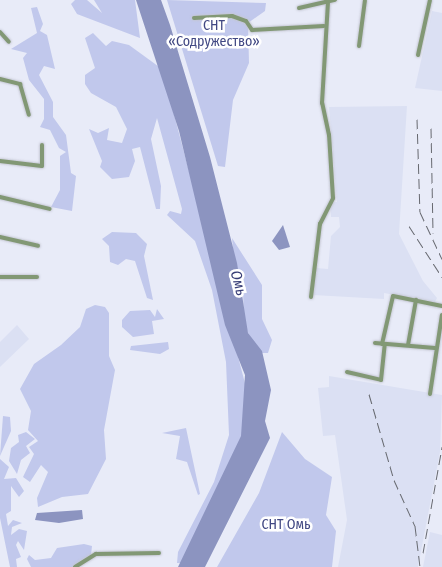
<!DOCTYPE html>
<meta charset="utf-8">
<style>
body{margin:0}
#map{position:relative;width:442px;height:567px;overflow:hidden;background:#e8ebf8;font-family:"Fira Sans Condensed",sans-serif}
div>[style]{position:absolute}
.built>*{inset:0;background:#dbe0f3}
.green>*{inset:0;background:#c1c8ec}
.water>*{inset:0;background:#8c94c0}
.roads{filter:drop-shadow(0 0 1px #c4c6d2) drop-shadow(0 0 1px #c4c6d2)}
.minor>*{height:4px;margin:-2px;padding:0 2px;transform-origin:2px;border-radius:2px;background:#829875}
.rail>*{height:1px;margin-top:-0.5px;transform-origin:0;background:repeating-linear-gradient(90deg,#66686f 0 10px,transparent 0 15px)}
span{translate:-50% -50%;white-space:nowrap;text-align:center;line-height:1.15;-webkit-text-stroke:5px #fff;paint-order:stroke}
.park-label{font-size:14px;color:#414883}
.water-label{font-size:15px;color:#373d76;font-style:italic}
</style>
<div id="map">
<div class="built">
<i style="clip-path:polygon(432px 11px,442px 13px,442px 91px,415px 88px)"></i>
<i style="clip-path:polygon(407px 106px,399px 234px,423px 281px,437px 298px,435px 302px,384px 293px,384px 299px,313px 295px,316px 268px,328px 269px,331px 236px,340px 227px,339px 217px,331px 217px,330px 203px,337px 202px,329px 107px)"></i>
<i style="clip-path:polygon(17px 325px,29px 339px,0 367px,0 342px)"></i>
<i style="clip-path:polygon(329px 376px,442px 395px,440px 452px,418px 567px,338px 567px,347px 520px,335px 435px,323px 436px,318px 388px,329px 387px)"></i>
<i style="clip-path:polygon(430px 532px,442px 535px,442px 567px,423px 567px)"></i>
</div>
<div class="green">
<i style="clip-path:polygon(75px 0,87px 0,102px 13px,94px 0,135px 0,140px 38px,77px 14px,71px 4px)"></i>
<i style="clip-path:polygon(167px 0,266px 3px,265px 11px,248px 23px,249px 63px,233px 100px,225px 167px,218px 166px)"></i>
<i style="clip-path:polygon(37px 7px,43px 24px,40px 31px,47px 35px,55px 69px,44px 66px,39px 75px,53px 102px,53px 117px,66px 135px,71px 173px,76px 176px,72px 211px,51px 207px,60px 190px,60px 156px,66px 152px,59px 148px,50px 130px,40px 127px,44px 119px,44px 99px,29px 80px,23px 58px,27px 53px,11px 49px,37px 33px,31px 8px)"></i>
<i style="clip-path:polygon(93px 33px,106px 46px,112px 41px,129px 45px,162px 69px,246px 387px,243px 434px,231px 468px,182px 563px,177px 563px,178px 552px,214px 482px,229px 435px,226px 362px,212px 290px,195px 241px,167px 215px,170px 211px,181px 214px,182px 209px,157px 118px,151px 139px,161px 186px,160px 209px,156px 209px,140px 147px,132px 149px,135px 161px,129px 177px,112px 179px,100px 167px,102px 161px,89px 129px,98px 133px,109px 128px,107px 140px,122px 143px,127px 129px,116px 107px,91px 93px,85px 84px,85px 75px,95px 68px,85px 38px)"></i>
<i style="clip-path:polygon(112px 232px,136px 233px,147px 244px,144px 256px,153px 300px,147px 298px,135px 261px,126px 259px,118px 265px,110px 262px,109px 246px,102px 239px)"></i>
<i style="clip-path:polygon(232px 238px,262px 285px,262px 319px,272px 340px,268px 353px,261px 353px,251px 341px,244px 322px,243px 289px,235px 272px)"></i>
<i style="clip-path:polygon(95px 305px,105px 307px,109px 313px,109px 356px,115px 370px,104px 430px,106px 459px,88px 494px,62px 497px,38px 507px,37px 498px,48px 472px,41px 465px,30px 482px,23px 477px,34px 454px,29px 447px,38px 441px,28px 430px,31px 411px,20px 389px,34px 364px,61px 345px,80px 327px,86px 309px)"></i>
<i style="clip-path:polygon(157px 309px,164px 319px,152px 321px,154px 334px,133px 337px,122px 327px,122px 320px,130px 311px,150px 310px,155px 317px)"></i>
<i style="clip-path:polygon(168px 342px,169px 349px,160px 354px,130px 350px,131px 346px)"></i>
<i style="clip-path:polygon(3px 416px,10px 417px,11px 431px,0 456px)"></i>
<i style="clip-path:polygon(186px 428px,200px 494px,198px 495px,187px 462px,176px 459px,180px 436px,162px 433px)"></i>
<i style="clip-path:polygon(26px 432px,35px 439px,26px 446px,30px 453px,21px 460px,17px 474px,9px 461px,11px 448px,19px 442px,18px 435px)"></i>
<i style="clip-path:polygon(282px 432px,305px 459px,332px 477px,326px 515px,336px 531px,332px 567px,217px 567px,259px 493px)"></i>
<i style="clip-path:polygon(0 459px,9px 467px,4px 479px,16px 478px,24px 491px,19px 497px,11px 486px,11px 511px,6px 514px,8px 526px,13px 520px,22px 523px,12px 527px,11px 535px,19px 529px,27px 531px,24px 550px,18px 541px,16px 545px,21px 557px,16px 559px,17px 567px,10px 567px,0 518px)"></i>
<i style="clip-path:polygon(84px 544px,92px 546px,91px 555px,73px 567px,31px 567px,27px 559px,29px 555px,35px 560px,51px 558px,57px 548px)"></i>
</div>
<div class="water">
<i style="clip-path:polygon(136px 0,161px 0,170px 25px,210px 157px,237px 263px,248px 333px,262px 351px,271px 390px,265px 421px,270px 438px,205px 567px,178px 567px,241px 436px,245px 375px,225px 325px,179px 131px)"></i>
<i style="clip-path:polygon(283px 225px,290px 247px,279px 250px,272px 241px)"></i>
<i style="clip-path:polygon(82px 510px,83px 519px,59px 523px,35px 520px,37px 513px)"></i>
</div>
<div class="roads">
<div class="minor">
<i style="left:299px;top:8px;width:37px;rotate:-13deg"></i>
<i style="left:194px;top:18px;width:38px;rotate:-3deg"></i>
<i style="left:232px;top:16px;width:15px;rotate:20deg"></i>
<i style="left:246px;top:21px;width:11px;rotate:56deg"></i>
<i style="left:252px;top:30px;width:72px;rotate:-3.2deg"></i>
<i style="left:0;top:32px;width:13px;rotate:48deg"></i>
<i style="left:359px;top:46px;width:46px;rotate:-82.6deg"></i>
<i style="left:418px;top:55px;width:56px;rotate:-77.7deg"></i>
<i style="left:0;top:79px;width:21px;rotate:14deg"></i>
<i style="left:20px;top:84px;width:32px;rotate:74deg"></i>
<i style="left:0;top:161px;width:42px;rotate:6.8deg"></i>
<i style="left:42px;top:166px;width:21px;rotate:-90deg"></i>
<i style="left:0;top:197px;width:51px;rotate:13.5deg"></i>
<i style="left:0;top:237px;width:39px;rotate:13deg"></i>
<i style="left:0;top:277px;width:37px"></i>
<i style="left:311px;top:297px;width:74px;rotate:-83deg"></i>
<i style="left:320px;top:224px;width:29px;rotate:-63deg"></i>
<i style="left:333px;top:198px;width:63px;rotate:-93.6deg"></i>
<i style="left:329px;top:135px;width:33px;rotate:-102deg"></i>
<i style="left:322px;top:103px;width:100px;rotate:-86.6deg"></i>
<i style="left:375px;top:343px;width:60px;rotate:4.8deg"></i>
<i style="left:382px;top:344px;width:49px;rotate:-77.1deg"></i>
<i style="left:393px;top:296px;width:50px;rotate:11.5deg"></i>
<i style="left:408px;top:345px;width:46px;rotate:-79.9deg"></i>
<i style="left:347px;top:372px;width:35px;rotate:13deg"></i>
<i style="left:381px;top:380px;width:36px;rotate:-84deg"></i>
<i style="left:430px;top:394px;width:80px;rotate:-81.4deg"></i>
<i style="left:75px;top:567px;width:25px;rotate:-32deg"></i>
<i style="left:96px;top:554px;width:63px;rotate:-0.9deg"></i>
</div>
</div>
<div class="rail">
<i style="left:417px;top:119px;width:93px;rotate:88.2deg"></i>
<i style="left:420px;top:212px;width:52px;rotate:64.9deg"></i>
<i style="left:431px;top:128px;width:105px;rotate:88.9deg"></i>
<i style="left:409px;top:226px;width:61px;rotate:57.1deg"></i>
<i style="left:369px;top:394px;width:90px;rotate:73.8deg"></i>
<i style="left:394px;top:480px;width:51px;rotate:65.5deg"></i>
<i style="left:415px;top:526px;width:41px;rotate:83deg"></i>
<i style="left:423px;top:553px;width:108px;rotate:-79.8deg"></i>
</div>
<div class="park-label">
<span style="left:214px;top:34px">СНТ<br>«Содружество»</span>
<span style="left:286px;top:525px">СНТ Омь</span>
</div>
<div class="water-label">
<span style="left:238px;top:283px;rotate:75deg">Омь</span>
</div>
</div>
